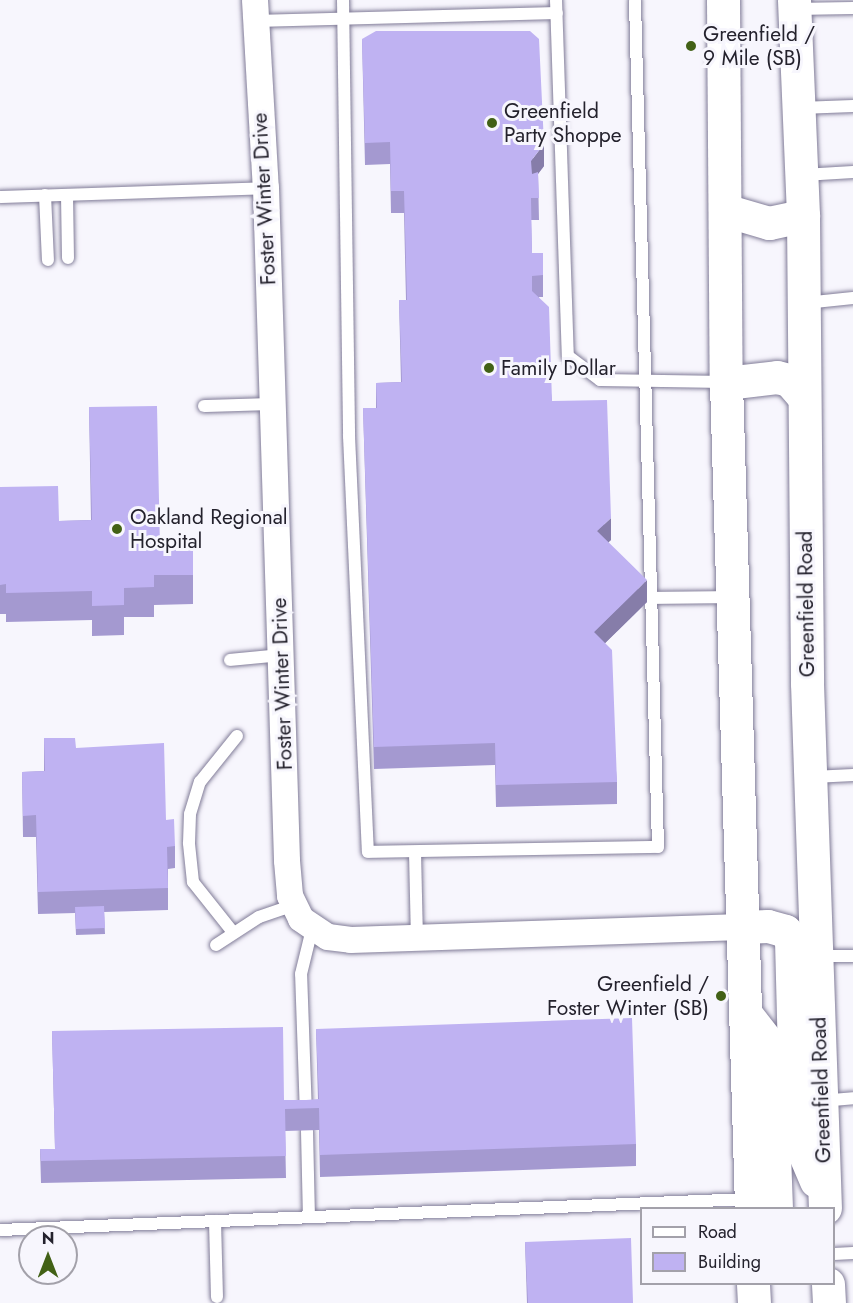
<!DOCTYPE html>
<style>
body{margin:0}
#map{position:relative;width:853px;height:1303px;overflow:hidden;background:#f7f6fd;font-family:Jost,sans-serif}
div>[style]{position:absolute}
.roads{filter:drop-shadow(0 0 2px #817c98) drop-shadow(0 0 2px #817c98)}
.service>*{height:12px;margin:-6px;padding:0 6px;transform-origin:6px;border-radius:6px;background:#fff}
.minor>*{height:26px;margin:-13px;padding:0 13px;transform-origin:13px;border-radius:13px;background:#fff}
.secondary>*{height:33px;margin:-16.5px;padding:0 16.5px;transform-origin:16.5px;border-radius:16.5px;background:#fff}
.wall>*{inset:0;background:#a499d0}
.shaded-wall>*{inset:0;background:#867da9}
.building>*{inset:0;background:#bfb2f2}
.dots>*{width:16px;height:16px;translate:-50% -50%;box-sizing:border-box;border:3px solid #f7f6fd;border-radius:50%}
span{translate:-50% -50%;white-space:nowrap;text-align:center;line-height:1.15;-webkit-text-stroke:6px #f7f6fd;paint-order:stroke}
.poi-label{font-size:21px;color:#24222d}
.left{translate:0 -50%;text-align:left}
.right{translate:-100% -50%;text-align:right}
.street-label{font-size:21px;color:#24222d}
.legend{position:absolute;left:640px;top:1207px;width:195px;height:78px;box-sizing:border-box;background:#f7f6fd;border:2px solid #a3a1aa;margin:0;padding:8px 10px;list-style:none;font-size:18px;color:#24222d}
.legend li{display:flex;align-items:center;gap:12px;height:30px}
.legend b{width:30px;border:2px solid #a3a1aa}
.north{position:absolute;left:18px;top:1225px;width:60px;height:60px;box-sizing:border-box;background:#f7f6fd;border:2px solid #a3a1aa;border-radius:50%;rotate:0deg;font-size:16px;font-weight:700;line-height:24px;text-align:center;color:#24222d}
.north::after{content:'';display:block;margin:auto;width:21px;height:27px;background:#426116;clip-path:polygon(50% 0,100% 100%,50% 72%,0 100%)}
</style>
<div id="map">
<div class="roads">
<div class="service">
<i style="left:343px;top:0;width:436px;rotate:89.2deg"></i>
<i style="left:349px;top:436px;width:416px;rotate:87.4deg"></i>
<i style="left:368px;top:852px;width:290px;rotate:-1deg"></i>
<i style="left:658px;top:847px;width:847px;rotate:-91.56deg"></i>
<i style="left:556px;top:0;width:356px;rotate:88.1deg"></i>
<i style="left:568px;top:356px;width:40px;rotate:37deg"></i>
<i style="left:600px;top:380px;width:125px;rotate:0.9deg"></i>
<i style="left:794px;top:9px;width:59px;rotate:-1deg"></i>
<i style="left:255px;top:21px;width:302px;rotate:-1.5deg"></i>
<i style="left:800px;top:108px;width:53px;rotate:-2.2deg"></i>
<i style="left:803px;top:175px;width:50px;rotate:-3.4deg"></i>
<i style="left:45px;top:195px;width:65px;rotate:87.4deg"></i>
<i style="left:67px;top:195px;width:63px;rotate:89.1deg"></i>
<i style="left:0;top:197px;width:266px;rotate:-1.9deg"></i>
<i style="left:805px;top:303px;width:48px;rotate:-5.9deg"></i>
<i style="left:204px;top:406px;width:69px;rotate:-1.7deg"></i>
<i style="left:651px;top:598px;width:80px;rotate:-0.7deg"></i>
<i style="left:230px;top:660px;width:51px;rotate:-5.6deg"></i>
<i style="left:813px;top:777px;width:40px;rotate:-2.9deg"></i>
<i style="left:415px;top:852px;width:86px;rotate:88.7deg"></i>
<i style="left:232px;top:931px;width:63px;rotate:-128.5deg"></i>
<i style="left:193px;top:882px;width:39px;rotate:-96deg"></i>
<i style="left:189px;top:843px;width:29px;rotate:-88deg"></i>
<i style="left:190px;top:814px;width:34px;rotate:-73deg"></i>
<i style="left:200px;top:782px;width:59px;rotate:-51.2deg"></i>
<i style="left:216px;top:945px;width:51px;rotate:-33.1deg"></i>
<i style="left:259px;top:917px;width:37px;rotate:-19deg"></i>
<i style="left:818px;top:956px;width:35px"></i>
<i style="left:821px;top:1101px;width:32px;rotate:-5deg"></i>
<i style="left:306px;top:1115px;width:141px;rotate:-92deg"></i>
<i style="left:301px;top:974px;width:46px;rotate:-76.3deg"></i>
<i style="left:307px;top:1131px;width:86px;rotate:88.7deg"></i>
<i style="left:215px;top:1221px;width:76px;rotate:88.5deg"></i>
<i style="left:0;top:1230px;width:750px;rotate:-2.37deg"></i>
<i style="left:834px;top:1254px;width:19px;rotate:-3deg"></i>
</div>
<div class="minor">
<i style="left:255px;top:0;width:188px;rotate:86.7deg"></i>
<i style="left:266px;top:188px;width:673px;rotate:88.21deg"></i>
<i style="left:287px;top:861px;width:35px;rotate:85deg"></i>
<i style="left:290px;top:896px;width:25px;rotate:64deg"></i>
<i style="left:301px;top:919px;width:32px;rotate:34deg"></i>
<i style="left:328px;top:937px;width:23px;rotate:7deg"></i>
<i style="left:351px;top:940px;width:391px;rotate:-1.9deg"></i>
</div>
<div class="secondary">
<i style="left:723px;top:0;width:383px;rotate:89.6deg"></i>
<i style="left:726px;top:383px;width:825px;rotate:88.26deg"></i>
<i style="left:794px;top:0;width:216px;rotate:87.6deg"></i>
<i style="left:803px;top:216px;width:467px;rotate:89.5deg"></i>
<i style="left:807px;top:683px;width:525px;rotate:88.04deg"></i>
<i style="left:728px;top:211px;width:43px;rotate:16.3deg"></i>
<i style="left:769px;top:223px;width:35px;rotate:-12deg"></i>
<i style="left:726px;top:383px;width:51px;rotate:-6.7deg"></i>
<i style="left:777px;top:377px;width:12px;rotate:14deg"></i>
<i style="left:789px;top:380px;width:20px;rotate:49deg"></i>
<i style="left:742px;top:927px;width:26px;rotate:-2deg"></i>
<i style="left:768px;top:926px;width:18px;rotate:16deg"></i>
<i style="left:785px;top:931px;width:11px;rotate:56deg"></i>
<i style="left:791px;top:940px;width:194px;rotate:88.5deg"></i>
<i style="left:796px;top:1134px;width:51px;rotate:66.9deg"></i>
<i style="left:745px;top:1013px;width:41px;rotate:52deg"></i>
<i style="left:770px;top:1045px;width:163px;rotate:87.9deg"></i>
<i style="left:753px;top:1284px;width:19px;rotate:87deg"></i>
<i style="left:828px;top:1284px;width:19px;rotate:87deg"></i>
</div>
</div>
<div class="wall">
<i style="clip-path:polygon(362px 39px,544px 166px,538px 174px,539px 220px,531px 220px,532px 253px,543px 253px,543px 297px,539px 297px,552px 401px,611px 540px,608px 542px,647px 602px,605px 643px,617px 782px,617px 804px,496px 807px,495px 765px,374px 769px,363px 408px,376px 408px,376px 383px,401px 382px,399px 300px,406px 300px,404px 213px,391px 213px,390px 164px,365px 165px)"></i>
<i style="clip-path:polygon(89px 407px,160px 548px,193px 575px,193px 604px,154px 605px,154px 617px,124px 617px,124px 635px,92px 636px,92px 620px,6px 622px,6px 614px,0 614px,0 487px,59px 521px,91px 520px)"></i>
<i style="clip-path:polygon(44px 738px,76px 748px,166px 820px,175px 846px,175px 868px,168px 869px,168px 910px,104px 912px,105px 934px,76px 935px,75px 913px,38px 914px,36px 837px,23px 837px,22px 772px,44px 771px)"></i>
<i style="clip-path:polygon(316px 1029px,636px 1144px,636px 1166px,320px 1177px,319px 1130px,285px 1131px,286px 1178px,41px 1183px,40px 1149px,55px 1149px,52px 1031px,284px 1100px,318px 1100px)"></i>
<i style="clip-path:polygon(525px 1242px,633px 1303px,527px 1303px)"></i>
</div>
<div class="shaded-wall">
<i style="clip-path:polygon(544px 144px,544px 166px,531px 183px,531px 161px)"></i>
<i style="clip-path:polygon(611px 518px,611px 540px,597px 553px,597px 531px)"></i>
<i style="clip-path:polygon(647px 580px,647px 602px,594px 654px,594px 632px)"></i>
</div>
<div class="building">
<i style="clip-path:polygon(376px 31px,530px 31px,539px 39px,544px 144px,531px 161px,532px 174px,538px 172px,539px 198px,531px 198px,532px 253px,543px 253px,543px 275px,532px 276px,532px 291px,549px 307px,552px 401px,607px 400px,611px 518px,597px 531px,647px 580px,594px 632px,612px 650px,617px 782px,496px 785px,495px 743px,374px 747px,363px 408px,377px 408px,376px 383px,402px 382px,399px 300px,407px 300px,404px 191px,391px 191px,390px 142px,365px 143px,362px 39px)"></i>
<i style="clip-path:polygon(157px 406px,160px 548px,193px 547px,193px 575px,154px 575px,154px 587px,124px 588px,124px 605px,92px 606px,92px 591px,6px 593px,6px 584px,0 585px,0 487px,58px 486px,59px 521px,92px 520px,89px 407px)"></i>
<i style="clip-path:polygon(44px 738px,75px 738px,76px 748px,164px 743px,166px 820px,174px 819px,175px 846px,167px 847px,168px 888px,38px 892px,36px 815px,23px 816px,22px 772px,45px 771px)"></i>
<i style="clip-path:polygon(104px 906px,105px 928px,76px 929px,75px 907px)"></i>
<i style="clip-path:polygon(632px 1018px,636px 1144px,320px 1155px,319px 1108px,285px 1109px,286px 1156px,41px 1161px,40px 1149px,55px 1149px,52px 1031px,283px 1027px,284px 1100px,306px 1100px,319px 1099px,316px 1029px)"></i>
<i style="clip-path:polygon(631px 1238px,633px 1303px,528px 1303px,525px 1242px)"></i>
</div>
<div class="dots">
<i style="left:691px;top:46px;background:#426116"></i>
<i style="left:492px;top:123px;background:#426116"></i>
<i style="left:489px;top:368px;background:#426116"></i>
<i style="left:117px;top:529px;background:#426116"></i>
<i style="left:721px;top:996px;background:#426116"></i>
</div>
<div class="poi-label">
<span class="left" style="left:703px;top:46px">Greenfield /<br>9 Mile (SB)</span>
<span class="left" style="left:504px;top:123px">Greenfield<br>Party Shoppe</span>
<span class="left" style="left:501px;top:368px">Family Dollar</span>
<span class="left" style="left:130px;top:529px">Oakland Regional<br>Hospital</span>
<span class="right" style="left:709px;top:996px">Greenfield /<br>Foster Winter (SB)</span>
</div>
<div class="street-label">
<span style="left:264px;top:199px;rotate:-93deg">Foster Winter Drive</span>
<span style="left:806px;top:604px;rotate:-91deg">Greenfield Road</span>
<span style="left:282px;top:684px;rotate:-92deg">Foster Winter Drive</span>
<span style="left:821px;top:1090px;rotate:-92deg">Greenfield Road</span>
</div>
<ul class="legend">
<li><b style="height:8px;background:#fff"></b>Road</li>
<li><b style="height:16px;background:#bfb2f2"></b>Building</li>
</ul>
<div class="north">N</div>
</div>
